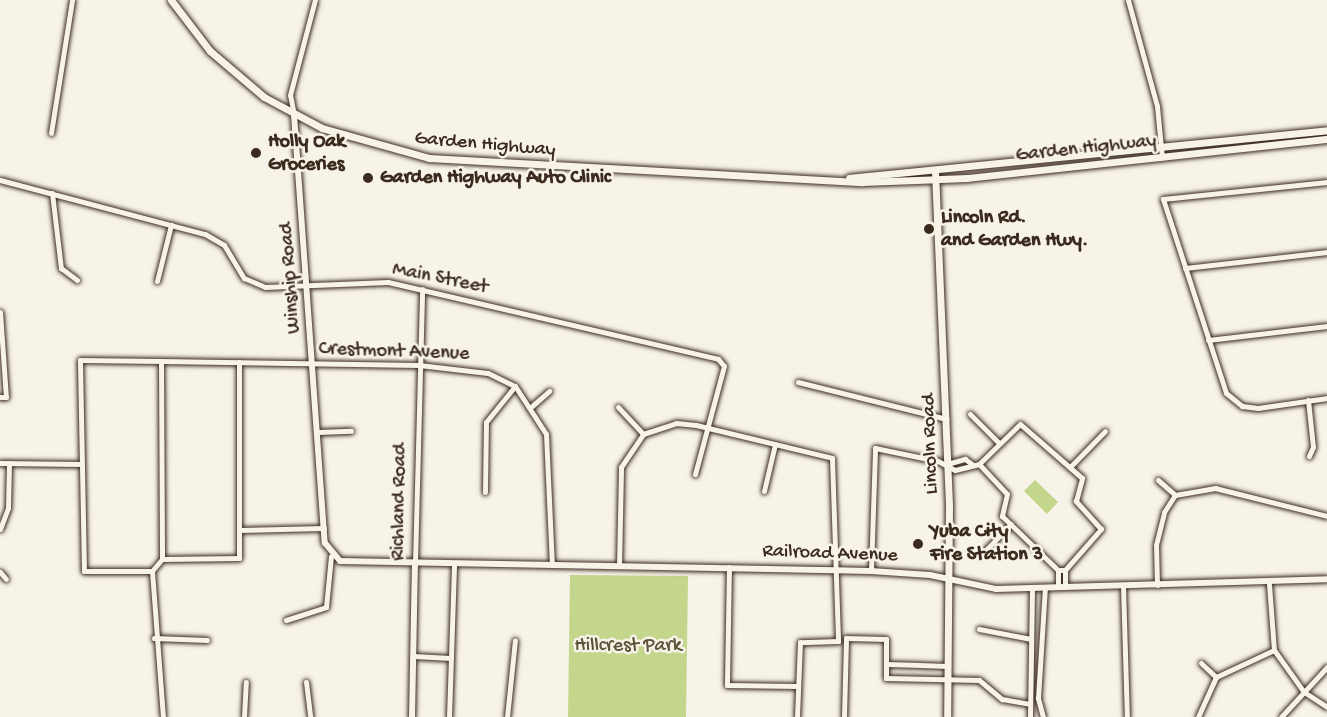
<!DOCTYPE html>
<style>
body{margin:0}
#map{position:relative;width:1327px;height:717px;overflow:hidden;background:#f7f3e8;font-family:"Gochi Hand",sans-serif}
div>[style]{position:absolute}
.green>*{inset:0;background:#c3d68c}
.roads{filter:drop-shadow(0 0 2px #3b2a1e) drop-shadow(0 0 2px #3b2a1e)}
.minor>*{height:5px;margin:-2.5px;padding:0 2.5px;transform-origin:2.5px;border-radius:2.5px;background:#f7f3e8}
.tertiary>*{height:6px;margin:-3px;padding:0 3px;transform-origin:3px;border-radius:3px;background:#f7f3e8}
.secondary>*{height:7px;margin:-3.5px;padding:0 3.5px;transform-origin:3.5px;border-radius:3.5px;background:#f7f3e8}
.dots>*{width:16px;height:16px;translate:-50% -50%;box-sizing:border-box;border:3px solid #f7f3e8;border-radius:50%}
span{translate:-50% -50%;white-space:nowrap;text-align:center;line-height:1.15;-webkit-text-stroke:5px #f7f3e8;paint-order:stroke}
.poi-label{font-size:20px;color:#3b2a1e;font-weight:700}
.left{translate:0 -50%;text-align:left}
.street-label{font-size:20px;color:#3b2a1e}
.park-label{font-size:20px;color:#5d553a}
</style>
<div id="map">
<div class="green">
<i style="clip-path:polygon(1035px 480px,1058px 502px,1047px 514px,1024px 491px)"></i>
<i style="clip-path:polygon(570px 575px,688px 576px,686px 717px,568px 717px)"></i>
</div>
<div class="roads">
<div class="minor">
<i style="left:1128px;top:0;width:110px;rotate:74.7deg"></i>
<i style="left:1157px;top:106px;width:52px;rotate:84.5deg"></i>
<i style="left:294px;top:115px;width:20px;rotate:-101deg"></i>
<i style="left:290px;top:95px;width:98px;rotate:-75.3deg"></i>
<i style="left:51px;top:133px;width:135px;rotate:-81deg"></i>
<i style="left:0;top:180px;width:212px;rotate:14.8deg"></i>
<i style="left:205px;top:234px;width:22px;rotate:30deg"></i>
<i style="left:224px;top:245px;width:39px;rotate:59deg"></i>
<i style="left:244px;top:278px;width:23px;rotate:23deg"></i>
<i style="left:265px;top:287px;width:123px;rotate:-2.3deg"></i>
<i style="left:388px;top:282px;width:339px;rotate:13.1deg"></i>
<i style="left:718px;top:359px;width:9px;rotate:49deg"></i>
<i style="left:724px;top:366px;width:112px;rotate:105deg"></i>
<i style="left:1327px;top:182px;width:165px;rotate:174.1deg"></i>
<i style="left:1163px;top:199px;width:204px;rotate:72deg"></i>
<i style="left:1226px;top:393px;width:21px;rotate:39deg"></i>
<i style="left:1242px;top:406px;width:16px;rotate:7deg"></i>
<i style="left:1258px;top:408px;width:70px;rotate:-8.2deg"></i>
<i style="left:52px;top:193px;width:76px;rotate:83.2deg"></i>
<i style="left:61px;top:268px;width:20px;rotate:37deg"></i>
<i style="left:1185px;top:268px;width:143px;rotate:-6.4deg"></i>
<i style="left:157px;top:281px;width:58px;rotate:-76deg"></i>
<i style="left:0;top:312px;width:85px;rotate:86deg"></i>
<i style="left:6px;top:397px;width:6px;rotate:180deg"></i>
<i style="left:1208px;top:340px;width:120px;rotate:-6.7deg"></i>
<i style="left:161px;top:361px;width:198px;rotate:89.7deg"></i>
<i style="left:239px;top:362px;width:196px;rotate:90deg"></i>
<i style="left:239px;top:558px;width:77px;rotate:179.3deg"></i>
<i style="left:162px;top:559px;width:16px;rotate:130deg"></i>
<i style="left:152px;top:571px;width:68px;rotate:180deg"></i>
<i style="left:84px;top:571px;width:211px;rotate:-91.1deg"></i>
<i style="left:80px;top:360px;width:81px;rotate:0.7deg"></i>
<i style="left:161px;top:361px;width:258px;rotate:0.9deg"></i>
<i style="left:419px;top:365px;width:69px;rotate:6.6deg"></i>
<i style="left:488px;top:373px;width:30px;rotate:26deg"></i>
<i style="left:515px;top:386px;width:57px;rotate:57.1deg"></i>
<i style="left:546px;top:434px;width:131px;rotate:87.4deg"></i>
<i style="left:798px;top:382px;width:153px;rotate:14deg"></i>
<i style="left:1308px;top:400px;width:47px;rotate:83.9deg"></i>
<i style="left:1313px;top:447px;width:10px;rotate:114deg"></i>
<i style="left:532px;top:406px;width:23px;rotate:-41deg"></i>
<i style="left:618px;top:407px;width:37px;rotate:47deg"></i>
<i style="left:970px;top:414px;width:41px;rotate:45deg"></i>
<i style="left:318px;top:432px;width:33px;rotate:-2deg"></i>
<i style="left:0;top:463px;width:82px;rotate:0.7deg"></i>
<i style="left:947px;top:464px;width:19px;rotate:-16deg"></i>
<i style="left:965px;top:459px;width:10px;rotate:37deg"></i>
<i style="left:1070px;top:467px;width:50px;rotate:-45.8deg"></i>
<i style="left:1158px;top:480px;width:23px;rotate:41deg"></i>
<i style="left:764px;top:491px;width:48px;rotate:-76.8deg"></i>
<i style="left:485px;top:492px;width:70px;rotate:-89.2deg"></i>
<i style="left:486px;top:422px;width:46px;rotate:-51.1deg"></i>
<i style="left:0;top:529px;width:22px;rotate:-69deg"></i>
<i style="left:8px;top:508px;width:45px;rotate:-88.7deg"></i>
<i style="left:239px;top:530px;width:85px;rotate:-1.3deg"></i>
<i style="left:981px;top:555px;width:43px;rotate:-45.9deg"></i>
<i style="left:415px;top:563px;width:274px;rotate:-88.5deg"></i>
<i style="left:619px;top:566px;width:99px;rotate:-88.8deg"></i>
<i style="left:621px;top:467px;width:40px;rotate:-56deg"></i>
<i style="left:643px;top:434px;width:35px;rotate:-18deg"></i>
<i style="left:676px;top:423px;width:20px;rotate:6deg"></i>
<i style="left:696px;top:425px;width:140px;rotate:13.6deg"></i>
<i style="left:832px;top:458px;width:183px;rotate:88.1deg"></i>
<i style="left:838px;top:641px;width:38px;rotate:178deg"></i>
<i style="left:800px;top:642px;width:75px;rotate:92.3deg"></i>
<i style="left:729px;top:567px;width:118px;rotate:91deg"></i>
<i style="left:727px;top:685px;width:70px;rotate:0.8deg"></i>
<i style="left:1058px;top:570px;width:7px"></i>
<i style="left:1065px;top:570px;width:55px;rotate:-48.7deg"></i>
<i style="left:1101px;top:529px;width:38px;rotate:-132deg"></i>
<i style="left:1076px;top:501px;width:24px;rotate:-75deg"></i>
<i style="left:1082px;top:478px;width:82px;rotate:-138.9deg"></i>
<i style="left:1020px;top:424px;width:57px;rotate:135.7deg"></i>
<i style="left:979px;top:464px;width:41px;rotate:47deg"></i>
<i style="left:1007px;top:494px;width:23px;rotate:103deg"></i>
<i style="left:1002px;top:516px;width:78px;rotate:44deg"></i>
<i style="left:1058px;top:570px;width:17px;rotate:90deg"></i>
<i style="left:1065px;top:570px;width:17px;rotate:90deg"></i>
<i style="left:152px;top:571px;width:146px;rotate:85.7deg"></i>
<i style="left:871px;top:571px;width:123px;rotate:-88.1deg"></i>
<i style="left:875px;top:448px;width:64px;rotate:11.7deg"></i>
<i style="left:938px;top:461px;width:19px;rotate:28deg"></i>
<i style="left:955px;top:470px;width:25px;rotate:-14deg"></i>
<i style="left:0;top:572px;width:9px;rotate:49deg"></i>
<i style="left:1269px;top:584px;width:66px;rotate:85.7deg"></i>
<i style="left:1274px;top:650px;width:52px;rotate:54.5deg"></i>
<i style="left:1304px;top:692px;width:27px;rotate:33deg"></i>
<i style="left:1157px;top:585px;width:40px;rotate:-91.4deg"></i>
<i style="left:1156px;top:545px;width:34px;rotate:-76deg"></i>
<i style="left:1164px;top:512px;width:20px;rotate:-57deg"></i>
<i style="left:1175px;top:495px;width:41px;rotate:-9.9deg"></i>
<i style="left:1215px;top:488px;width:115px;rotate:14deg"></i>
<i style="left:1123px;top:586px;width:131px;rotate:88.3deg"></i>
<i style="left:286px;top:620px;width:42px;rotate:-18deg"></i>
<i style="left:326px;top:607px;width:51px;rotate:-84.4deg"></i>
<i style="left:979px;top:629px;width:53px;rotate:10.9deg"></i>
<i style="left:154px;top:638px;width:53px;rotate:2.2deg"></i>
<i style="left:413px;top:656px;width:38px;rotate:3deg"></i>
<i style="left:1201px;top:663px;width:21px;rotate:43deg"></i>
<i style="left:886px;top:664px;width:62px;rotate:1.8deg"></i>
<i style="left:306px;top:682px;width:35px;rotate:83deg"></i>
<i style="left:244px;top:717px;width:35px;rotate:-87deg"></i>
<i style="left:449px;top:717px;width:153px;rotate:-88.1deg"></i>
<i style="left:507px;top:717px;width:77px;rotate:-84.1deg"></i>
<i style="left:844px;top:717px;width:79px;rotate:-88.5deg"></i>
<i style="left:846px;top:638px;width:40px;rotate:1.4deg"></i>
<i style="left:886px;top:639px;width:39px;rotate:90deg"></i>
<i style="left:886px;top:678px;width:93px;rotate:1.2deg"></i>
<i style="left:979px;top:680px;width:30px;rotate:40deg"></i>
<i style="left:1002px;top:699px;width:28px;rotate:10deg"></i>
<i style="left:1030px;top:717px;width:129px;rotate:-89.1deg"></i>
<i style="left:1043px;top:717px;width:20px;rotate:-105deg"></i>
<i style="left:1038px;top:698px;width:110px;rotate:-86.4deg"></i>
<i style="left:1198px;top:717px;width:44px;rotate:-65.8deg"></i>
<i style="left:1216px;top:677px;width:64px;rotate:-25deg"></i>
<i style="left:1281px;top:717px;width:68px;rotate:-47.4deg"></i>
</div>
<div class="tertiary">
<i style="left:294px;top:115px;width:429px;rotate:85.9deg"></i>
<i style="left:325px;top:543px;width:23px;rotate:50deg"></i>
<i style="left:340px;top:561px;width:531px;rotate:1.08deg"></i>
<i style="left:871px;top:571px;width:59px;rotate:3.9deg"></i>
<i style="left:930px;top:575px;width:67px;rotate:12deg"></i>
<i style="left:996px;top:589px;width:331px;rotate:-1.7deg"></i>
<i style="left:412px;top:717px;width:154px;rotate:-88.9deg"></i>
</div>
<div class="secondary">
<i style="left:171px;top:0;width:64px;rotate:52.6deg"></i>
<i style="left:210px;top:51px;width:71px;rotate:40.4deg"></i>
<i style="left:264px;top:97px;width:66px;rotate:28.1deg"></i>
<i style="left:322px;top:128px;width:111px;rotate:15.7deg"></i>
<i style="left:429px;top:158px;width:434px;rotate:3.2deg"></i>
<i style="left:862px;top:182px;width:105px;rotate:-2.2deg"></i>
<i style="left:967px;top:178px;width:362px;rotate:-6.2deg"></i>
<i style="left:935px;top:171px;width:336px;rotate:87.6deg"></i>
<i style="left:949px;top:507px;width:210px;rotate:90.5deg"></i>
<i style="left:849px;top:178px;width:480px;rotate:-5.7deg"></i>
</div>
</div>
<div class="dots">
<i style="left:256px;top:153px;background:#3b2a1e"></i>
<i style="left:368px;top:178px;background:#3b2a1e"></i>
<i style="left:929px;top:229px;background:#3b2a1e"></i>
<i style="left:918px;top:544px;background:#3b2a1e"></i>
</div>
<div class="poi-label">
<span class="left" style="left:268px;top:154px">Holly Oak<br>Groceries</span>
<span class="left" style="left:380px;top:178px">Garden Highway Auto Clinic</span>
<span class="left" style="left:941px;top:230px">Lincoln Rd.<br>and Garden Hwy.</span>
<span class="left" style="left:930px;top:544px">Yuba City<br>Fire Station 3</span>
</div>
<div class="street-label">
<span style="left:485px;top:145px;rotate:5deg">Garden Highway</span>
<span style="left:1086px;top:149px;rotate:-6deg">Garden Highway</span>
<span style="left:291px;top:278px;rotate:-94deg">Winship Road</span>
<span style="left:440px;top:279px;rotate:11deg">Main Street</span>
<span style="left:394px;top:352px;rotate:2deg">Crestmont Avenue</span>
<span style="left:931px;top:444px;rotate:-92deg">Lincoln Road</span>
<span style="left:400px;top:502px;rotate:-89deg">Richland Road</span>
<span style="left:830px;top:554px;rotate:2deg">Railroad Avenue</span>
</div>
<div class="park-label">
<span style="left:628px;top:646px">Hillcrest Park</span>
</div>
</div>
